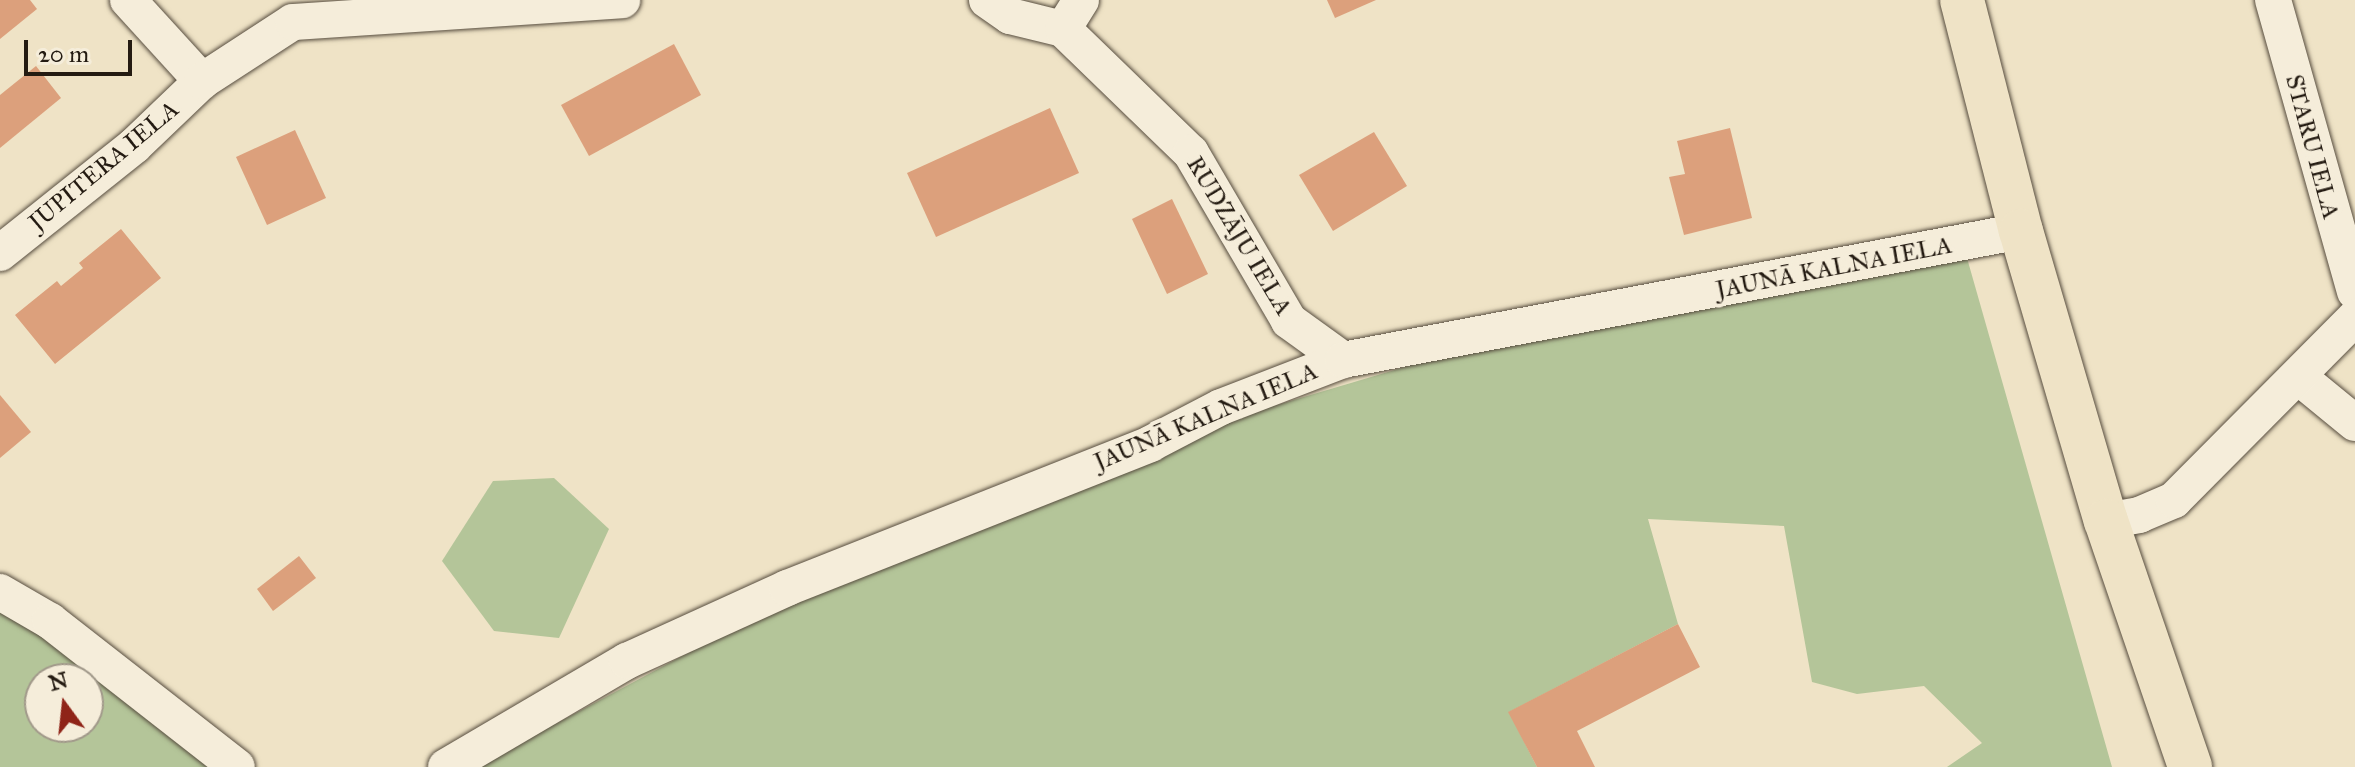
<!DOCTYPE html>
<meta charset="utf-8">
<style>
body{margin:0}
#map{position:relative;width:2355px;height:767px;overflow:hidden;background:#efe3c6;font-family:"IM FELL Great Primer",serif}
div>[style]{position:absolute}
.green>*{inset:0;background:#b4c599}
.building>*{inset:0;background:#dca07c}
.roads{filter:drop-shadow(0 0 2px #574d3f) drop-shadow(0 0 2px #574d3f)}
.minor>*{height:36px;margin:-18px;padding:0 18px;transform-origin:18px;border-radius:18px;background:#f5edda}
.major>*{height:44px;margin:-22px;padding:0 22px;transform-origin:22px;border-radius:22px;background:#efe3c6}
span{translate:-50% -50%;white-space:nowrap;text-align:center;line-height:1.15;-webkit-text-stroke:8px #f5edda;paint-order:stroke}
.street-label{font-size:24px;color:#241b12}
.north{position:absolute;left:24px;top:663px;width:80px;height:80px;box-sizing:border-box;background:#f5edda;border:2px solid #a1998a;border-radius:50%;rotate:345deg;font-size:22px;font-weight:700;line-height:32px;text-align:center;color:#241b12}
.north::after{content:'';display:block;margin:auto;width:28px;height:36px;background:#8f2418;clip-path:polygon(50% 0,100% 100%,50% 72%,0 100%)}
.scale{position:absolute;left:24px;top:40px;width:108px;height:36px;box-sizing:border-box;border:4px solid #241b12;border-top:0;padding-left:10px;font-size:24px;line-height:28px;white-space:nowrap;color:#241b12;-webkit-text-stroke:6px #f5edda;paint-order:stroke}
</style>
<div id="map">
<div class="green">
<i style="clip-path:polygon(1967px 258px,2112px 767px,1947px 767px,1982px 743px,1924px 686px,1857px 694px,1812px 682px,1784px 526px,1648px 519px,1678px 624px,1509px 712px,1537px 767px,475px 767px,729px 631px,1230px 419px,1435px 358px)"></i>
<i style="clip-path:polygon(554px 478px,609px 529px,559px 638px,494px 631px,442px 561px,493px 481px)"></i>
<i style="clip-path:polygon(evenodd,0 601px,221px 767px,0 767px,0 601px,40px 679px,88px 679px,88px 727px,40px 727px,40px 679px)"></i>
</div>
<div class="building">
<i style="clip-path:polygon(0 0,30px 0,37px 9px,0 39px)"></i>
<i style="clip-path:polygon(1327px 0,1376px 0,1335px 18px)"></i>
<i style="clip-path:polygon(674px 44px,701px 95px,589px 156px,561px 105px)"></i>
<i style="clip-path:polygon(36px 66px,61px 98px,0 148px,0 95px)"></i>
<i style="clip-path:polygon(1050px 108px,1079px 173px,936px 237px,907px 173px)"></i>
<i style="clip-path:polygon(1730px 128px,1752px 218px,1684px 235px,1669px 177px,1685px 174px,1677px 141px)"></i>
<i style="clip-path:polygon(295px 130px,326px 198px,267px 225px,236px 157px)"></i>
<i style="clip-path:polygon(1374px 132px,1407px 186px,1333px 231px,1299px 175px)"></i>
<i style="clip-path:polygon(1172px 199px,1208px 274px,1167px 294px,1132px 219px)"></i>
<i style="clip-path:polygon(121px 229px,161px 278px,55px 364px,15px 315px,57px 281px,61px 286px,83px 268px,79px 263px)"></i>
<i style="clip-path:polygon(0 395px,31px 432px,0 458px)"></i>
<i style="clip-path:polygon(299px 556px,316px 578px,273px 611px,257px 589px)"></i>
<i style="clip-path:polygon(1678px 624px,1700px 667px,1577px 731px,1595px 767px,1537px 767px,1508px 712px)"></i>
</div>
<div class="roads">
<div class="minor">
<i style="left:128px;top:0;width:110px;rotate:47.6deg"></i>
<i style="left:987px;top:0;width:28px;rotate:35deg"></i>
<i style="left:1010px;top:16px;width:55px;rotate:13.8deg"></i>
<i style="left:1063px;top:29px;width:178px;rotate:44.1deg"></i>
<i style="left:1191px;top:153px;width:194px;rotate:59.7deg"></i>
<i style="left:1289px;top:321px;width:67px;rotate:35.8deg"></i>
<i style="left:2273px;top:0;width:303px;rotate:74.3deg"></i>
<i style="left:1063px;top:29px;width:34px;rotate:-58deg"></i>
<i style="left:0;top:253px;width:171px;rotate:-38.6deg"></i>
<i style="left:134px;top:146px;width:94px;rotate:-43.7deg"></i>
<i style="left:202px;top:81px;width:108px;rotate:-33deg"></i>
<i style="left:293px;top:22px;width:330px;rotate:-3.8deg"></i>
<i style="left:2300px;top:378px;width:71px;rotate:39.3deg"></i>
<i style="left:2106px;top:521px;width:34px;rotate:-10deg"></i>
<i style="left:2139px;top:515px;width:38px;rotate:-23deg"></i>
<i style="left:2174px;top:500px;width:257px;rotate:-45.2deg"></i>
<i style="left:0;top:592px;width:58px;rotate:30.1deg"></i>
<i style="left:50px;top:621px;width:237px;rotate:38deg"></i>
<i style="left:446px;top:767px;width:210px;rotate:-30.4deg"></i>
<i style="left:627px;top:661px;width:176px;rotate:-24.5deg"></i>
<i style="left:787px;top:588px;width:391px;rotate:-21.6deg"></i>
<i style="left:1150px;top:444px;width:80px;rotate:-27.5deg"></i>
<i style="left:1221px;top:407px;width:131px;rotate:-21.1deg"></i>
<i style="left:1343px;top:360px;width:690px;rotate:-10.77deg"></i>
</div>
<div class="major">
<i style="left:1962px;top:0;width:238px;rotate:75.7deg"></i>
<i style="left:2021px;top:231px;width:302px;rotate:73.7deg"></i>
<i style="left:2106px;top:521px;width:260px;rotate:71.1deg"></i>
</div>
</div>
<div class="street-label">
<span style="left:2312px;top:147px;rotate:75deg">STARU IELA</span>
<span style="left:104px;top:166px;rotate:-40deg">JUPITERA IELA</span>
<span style="left:1239px;top:236px;rotate:59deg">RUDZĀJU IELA</span>
<span style="left:1834px;top:268px;rotate:-11deg">JAUNĀ KALNA IELA</span>
<span style="left:1206px;top:417px;rotate:-23deg">JAUNĀ KALNA IELA</span>
</div>
<div class="north">N</div>
<div class="scale">20 m</div>
</div>
